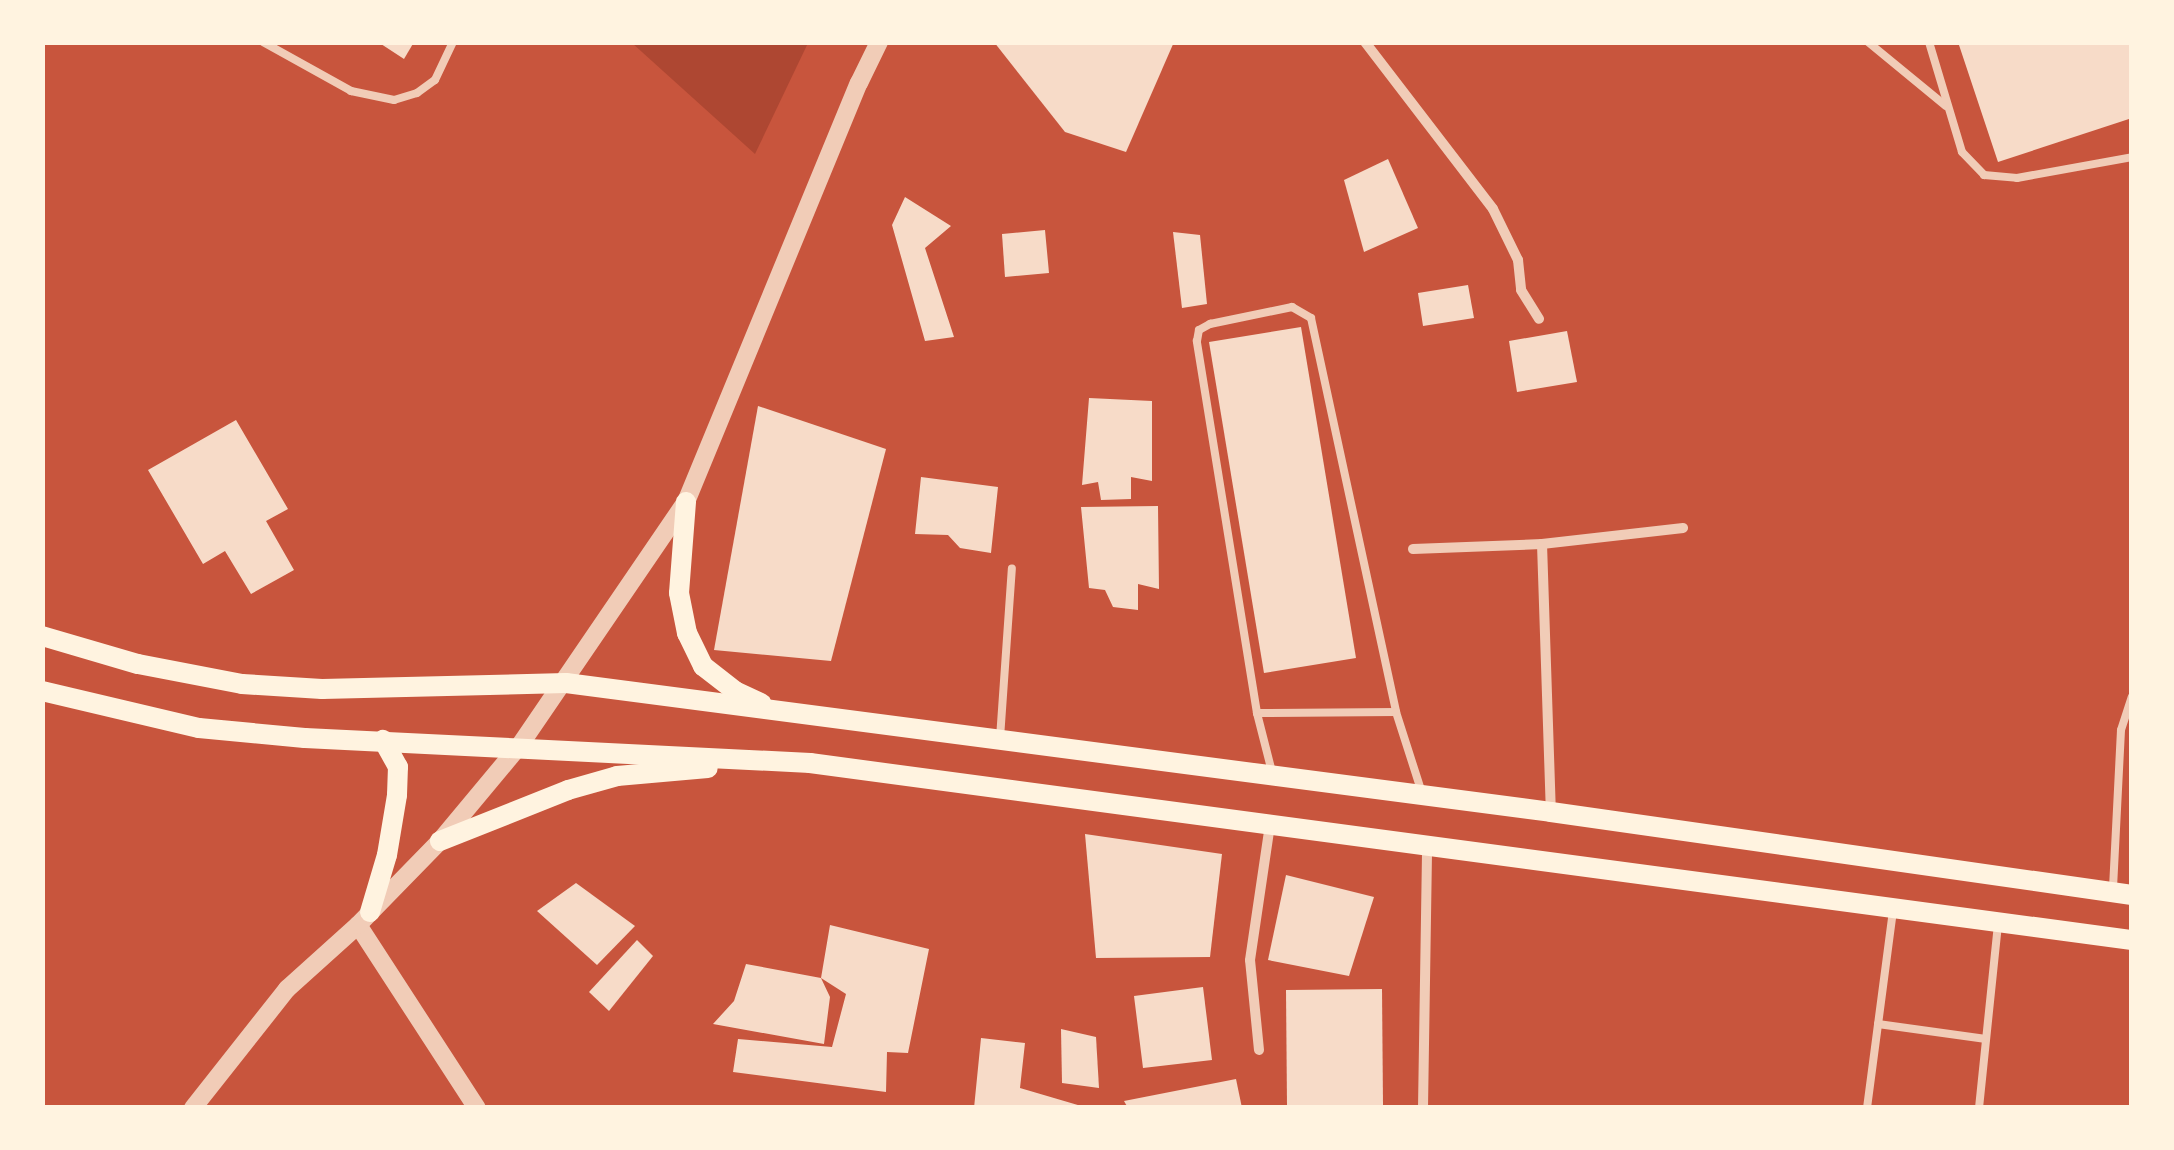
<!DOCTYPE html>
<style>
body{margin:0}
#map{position:relative;width:2174px;height:1150px;overflow:hidden;background:#c8553d;font-family:Manrope,sans-serif}
div>[style]{position:absolute}
.green>*{inset:0;background:#ae4732}
.building>*{inset:0;background:#f7dbc8}
.service>*{height:8px;margin:-4px;padding:0 4px;transform-origin:4px;border-radius:4px;background:#f1ccb7}
.minor>*{height:10px;margin:-5px;padding:0 5px;transform-origin:5px;border-radius:5px;background:#f1ccb7}
.tertiary>*{height:18px;margin:-9px;padding:0 9px;transform-origin:9px;border-radius:9px;background:#f1ccb7}
.secondary>*{height:20px;margin:-10px;padding:0 10px;transform-origin:10px;border-radius:10px;background:#fff3e0}
span{translate:-50% -50%;white-space:nowrap;text-align:center;line-height:1.15;-webkit-text-stroke:8px #fff3e0;paint-order:stroke}
.frame{position:absolute;inset:0;border:45px solid #fff3e0;pointer-events:none}
</style>
<div id="map">
<div class="green">
<i style="clip-path:polygon(632px 43px,808px 43px,755px 154px)"></i>
</div>
<div class="building">
<i style="clip-path:polygon(378px 42px,414px 42px,404px 59px)"></i>
<i style="clip-path:polygon(994px 42px,1174px 42px,1126px 152px,1065px 132px)"></i>
<i style="clip-path:polygon(1958px 42px,2132px 42px,2132px 118px,1998px 162px)"></i>
<i style="clip-path:polygon(1388px 159px,1418px 228px,1364px 252px,1344px 180px)"></i>
<i style="clip-path:polygon(905px 197px,951px 226px,925px 248px,954px 337px,925px 341px,892px 225px)"></i>
<i style="clip-path:polygon(1045px 230px,1049px 273px,1005px 277px,1002px 234px)"></i>
<i style="clip-path:polygon(1173px 232px,1200px 235px,1207px 304px,1182px 308px)"></i>
<i style="clip-path:polygon(1468px 285px,1474px 318px,1423px 326px,1418px 293px)"></i>
<i style="clip-path:polygon(1301px 327px,1356px 658px,1264px 673px,1209px 342px)"></i>
<i style="clip-path:polygon(1567px 331px,1577px 382px,1517px 392px,1509px 341px)"></i>
<i style="clip-path:polygon(1089px 398px,1152px 401px,1152px 481px,1131px 477px,1131px 499px,1101px 500px,1098px 482px,1082px 485px)"></i>
<i style="clip-path:polygon(758px 406px,886px 449px,831px 661px,714px 650px)"></i>
<i style="clip-path:polygon(236px 420px,288px 509px,266px 521px,294px 570px,251px 594px,225px 551px,203px 564px,148px 470px)"></i>
<i style="clip-path:polygon(921px 477px,998px 487px,991px 553px,960px 548px,948px 535px,915px 534px)"></i>
<i style="clip-path:polygon(1158px 506px,1159px 589px,1138px 584px,1138px 610px,1113px 607px,1105px 590px,1089px 588px,1081px 507px)"></i>
<i style="clip-path:polygon(1085px 834px,1222px 854px,1210px 957px,1096px 958px)"></i>
<i style="clip-path:polygon(1286px 875px,1374px 897px,1349px 976px,1268px 960px)"></i>
<i style="clip-path:polygon(576px 883px,635px 926px,597px 965px,537px 911px)"></i>
<i style="clip-path:polygon(830px 925px,929px 949px,908px 1053px,887px 1052px,886px 1092px,733px 1072px,738px 1039px,832px 1047px,846px 994px,821px 978px)"></i>
<i style="clip-path:polygon(637px 940px,653px 956px,609px 1011px,589px 992px)"></i>
<i style="clip-path:polygon(746px 964px,821px 978px,830px 997px,824px 1044px,713px 1024px,734px 1001px)"></i>
<i style="clip-path:polygon(1203px 987px,1212px 1060px,1143px 1068px,1134px 996px)"></i>
<i style="clip-path:polygon(1382px 989px,1383px 1105px,1287px 1105px,1286px 990px)"></i>
<i style="clip-path:polygon(1061px 1029px,1096px 1037px,1099px 1088px,1062px 1083px)"></i>
<i style="clip-path:polygon(981px 1038px,1025px 1043px,1020px 1088px,1088px 1108px,974px 1108px)"></i>
<i style="clip-path:polygon(1236px 1079px,1242px 1108px,1128px 1108px,1124px 1101px)"></i>
</div>
<div class="service">
<i style="left:263px;top:42px;width:101px;rotate:29.1deg"></i>
<i style="left:351px;top:91px;width:44px;rotate:11.8deg"></i>
<i style="left:394px;top:100px;width:24px;rotate:-17deg"></i>
<i style="left:417px;top:93px;width:22px;rotate:-36deg"></i>
<i style="left:435px;top:80px;width:42px;rotate:-64.7deg"></i>
<i style="left:1868px;top:42px;width:101px;rotate:39.4deg"></i>
<i style="left:1929px;top:42px;width:115px;rotate:73.3deg"></i>
<i style="left:1962px;top:152px;width:32px;rotate:46deg"></i>
<i style="left:1984px;top:175px;width:33px;rotate:5deg"></i>
<i style="left:2017px;top:178px;width:117px;rotate:-10.3deg"></i>
<i style="left:1257px;top:713px;width:139px;rotate:-0.4deg"></i>
<i style="left:1000px;top:738px;width:170px;rotate:-86deg"></i>
<i style="left:1272px;top:772px;width:61px;rotate:-104.3deg"></i>
<i style="left:1257px;top:713px;width:377px;rotate:-99.2deg"></i>
<i style="left:1197px;top:341px;width:11px;rotate:-80deg"></i>
<i style="left:1199px;top:330px;width:13px;rotate:-29deg"></i>
<i style="left:1210px;top:324px;width:84px;rotate:-11.7deg"></i>
<i style="left:1292px;top:307px;width:22px;rotate:30deg"></i>
<i style="left:1311px;top:318px;width:403px;rotate:77.8deg"></i>
<i style="left:1396px;top:712px;width:85px;rotate:72.2deg"></i>
<i style="left:2113px;top:888px;width:158px;rotate:-87.1deg"></i>
<i style="left:2121px;top:730px;width:35px;rotate:-72deg"></i>
<i style="left:1878px;top:1024px;width:109px;rotate:7.9deg"></i>
<i style="left:1867px;top:1108px;width:200px;rotate:-82.5deg"></i>
<i style="left:1979px;top:1108px;width:186px;rotate:-84.1deg"></i>
</div>
<div class="minor">
<i style="left:1365px;top:42px;width:210px;rotate:52.5deg"></i>
<i style="left:1493px;top:209px;width:57px;rotate:63.9deg"></i>
<i style="left:1518px;top:260px;width:30px;rotate:84deg"></i>
<i style="left:1521px;top:290px;width:34px;rotate:58deg"></i>
<i style="left:1542px;top:544px;width:268px;rotate:88.1deg"></i>
<i style="left:1413px;top:549px;width:129px;rotate:-2.2deg"></i>
<i style="left:1542px;top:544px;width:142px;rotate:-6.5deg"></i>
<i style="left:1259px;top:1050px;width:90px;rotate:-95.7deg"></i>
<i style="left:1250px;top:960px;width:136px;rotate:-81.6deg"></i>
<i style="left:1423px;top:1108px;width:260px;rotate:-89.1deg"></i>
</div>
<div class="tertiary">
<i style="left:358px;top:925px;width:218px;rotate:57deg"></i>
<i style="left:193px;top:1108px;width:152px;rotate:-51.7deg"></i>
<i style="left:287px;top:989px;width:96px;rotate:-42deg"></i>
<i style="left:358px;top:925px;width:117px;rotate:-45.7deg"></i>
<i style="left:440px;top:841px;width:125px;rotate:-50.2deg"></i>
<i style="left:520px;top:745px;width:294px;rotate:-55.7deg"></i>
<i style="left:686px;top:502px;width:453px;rotate:-67.6deg"></i>
<i style="left:859px;top:83px;width:46px;rotate:-64deg"></i>
</div>
<div class="secondary">
<i style="left:686px;top:502px;width:91px;rotate:94.4deg"></i>
<i style="left:679px;top:593px;width:41px;rotate:78.7deg"></i>
<i style="left:687px;top:633px;width:37px;rotate:64deg"></i>
<i style="left:703px;top:666px;width:41px;rotate:38deg"></i>
<i style="left:735px;top:691px;width:29px;rotate:25deg"></i>
<i style="left:42px;top:636px;width:100px;rotate:16.3deg"></i>
<i style="left:138px;top:664px;width:106px;rotate:10.9deg"></i>
<i style="left:242px;top:684px;width:80px;rotate:3.6deg"></i>
<i style="left:322px;top:689px;width:244px;rotate:-1.4deg"></i>
<i style="left:566px;top:683px;width:993px;rotate:7.46deg"></i>
<i style="left:1551px;top:812px;width:587px;rotate:8.13deg"></i>
<i style="left:42px;top:691px;width:161px;rotate:13.3deg"></i>
<i style="left:199px;top:728px;width:106px;rotate:5.4deg"></i>
<i style="left:305px;top:738px;width:506px;rotate:2.83deg"></i>
<i style="left:810px;top:763px;width:1334px;rotate:7.63deg"></i>
<i style="left:440px;top:841px;width:138px;rotate:-21.7deg"></i>
<i style="left:568px;top:790px;width:51px;rotate:-15.9deg"></i>
<i style="left:617px;top:776px;width:91px;rotate:-5deg"></i>
<i style="left:370px;top:912px;width:59px;rotate:-73.4deg"></i>
<i style="left:387px;top:855px;width:61px;rotate:-80.5deg"></i>
<i style="left:397px;top:795px;width:28px;rotate:-88deg"></i>
<i style="left:398px;top:767px;width:31px;rotate:-119deg"></i>
</div>
<div class="frame"></div>
</div>
